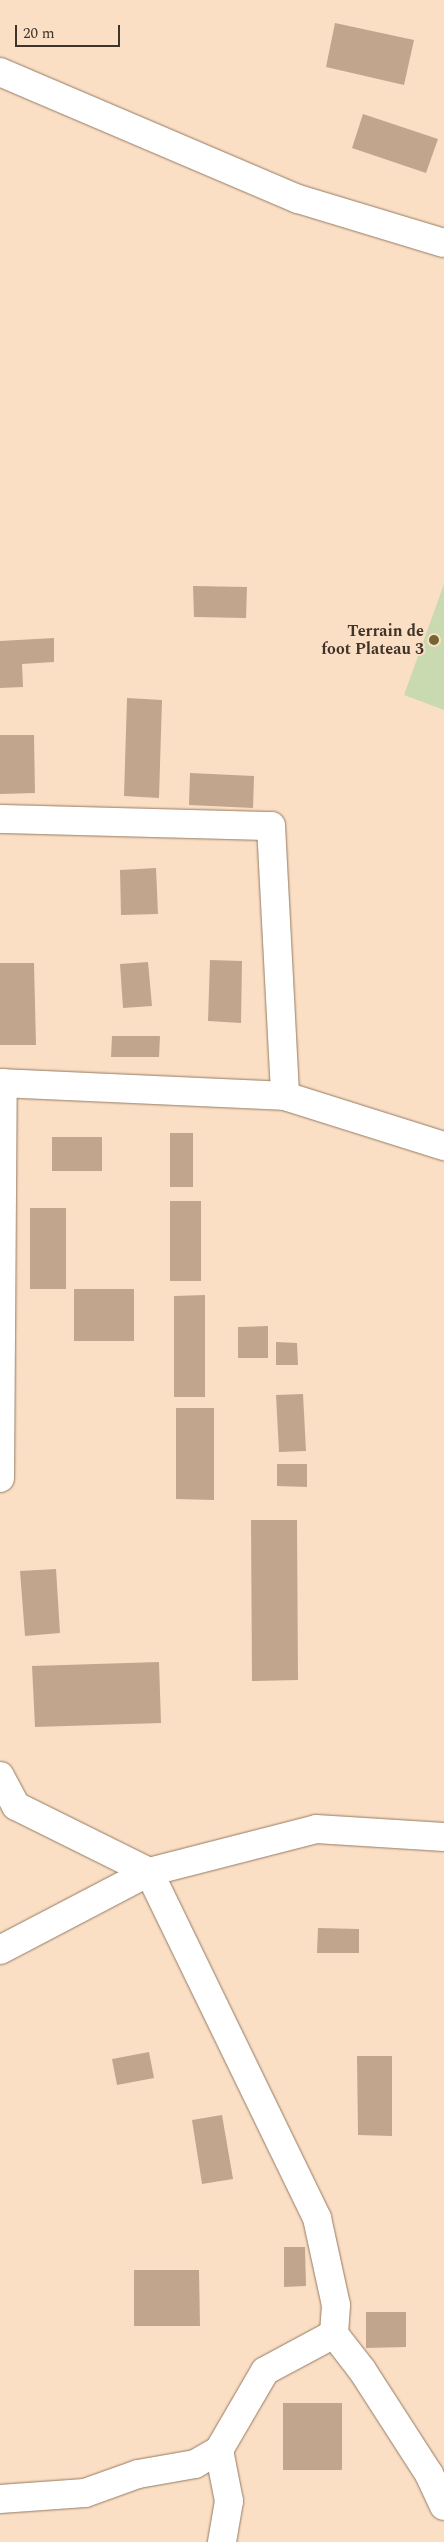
<!DOCTYPE html>
<style>
body{margin:0}
#map{position:relative;width:444px;height:2542px;overflow:hidden;background:#fbdfc5;font-family:Spectral,serif}
div>[style]{position:absolute}
.green>*{inset:0;background:#c9dab0}
.building>*{inset:0;background:#c1a68d}
.roads{filter:drop-shadow(0 0 1px #947b63) drop-shadow(0 0 1px #947b63)}
.street>*{height:28px;margin:-14px;padding:0 14px;transform-origin:14px;border-radius:14px;background:#fff}
.dots>*{width:14px;height:14px;translate:-50% -50%;box-sizing:border-box;border:2px solid #fbdfc5;border-radius:50%}
span{translate:-50% -50%;white-space:nowrap;text-align:center;line-height:1.15;-webkit-text-stroke:4px #fbdfc5;paint-order:stroke}
.poi-label{font-size:16px;color:#3f342a;font-weight:700}
.right{translate:-100% -50%;text-align:right}
.scale{position:absolute;left:15px;top:25px;width:105px;height:22px;box-sizing:border-box;border:2px solid #3f342a;border-top:0;padding-left:6px;font-size:15px;line-height:18px;white-space:nowrap;color:#3f342a;-webkit-text-stroke:4px #fbdfc5;paint-order:stroke}
</style>
<div id="map">
<div class="green">
<i style="clip-path:polygon(444px 584px,444px 710px,404px 695px)"></i>
</div>
<div class="building">
<i style="clip-path:polygon(335px 23px,414px 40px,404px 85px,326px 67px)"></i>
<i style="clip-path:polygon(363px 114px,438px 139px,426px 173px,352px 148px)"></i>
<i style="clip-path:polygon(193px 586px,247px 587px,246px 618px,194px 617px)"></i>
<i style="clip-path:polygon(54px 638px,54px 662px,22px 664px,23px 687px,0 688px,0 641px)"></i>
<i style="clip-path:polygon(127px 698px,162px 700px,159px 798px,124px 796px)"></i>
<i style="clip-path:polygon(0 735px,34px 735px,35px 793px,0 794px)"></i>
<i style="clip-path:polygon(190px 773px,254px 776px,253px 808px,189px 805px)"></i>
<i style="clip-path:polygon(156px 868px,158px 914px,121px 915px,120px 870px)"></i>
<i style="clip-path:polygon(210px 960px,242px 961px,241px 1023px,208px 1021px)"></i>
<i style="clip-path:polygon(148px 962px,152px 1006px,123px 1008px,120px 964px)"></i>
<i style="clip-path:polygon(0 963px,34px 963px,36px 1045px,0 1045px)"></i>
<i style="clip-path:polygon(112px 1036px,160px 1036px,159px 1057px,111px 1057px)"></i>
<i style="clip-path:polygon(170px 1133px,193px 1133px,193px 1187px,170px 1187px)"></i>
<i style="clip-path:polygon(52px 1137px,102px 1137px,102px 1171px,52px 1171px)"></i>
<i style="clip-path:polygon(170px 1201px,201px 1201px,201px 1281px,170px 1281px)"></i>
<i style="clip-path:polygon(30px 1208px,66px 1208px,66px 1289px,30px 1289px)"></i>
<i style="clip-path:polygon(74px 1289px,134px 1289px,134px 1341px,74px 1341px)"></i>
<i style="clip-path:polygon(205px 1295px,205px 1397px,174px 1397px,174px 1296px)"></i>
<i style="clip-path:polygon(268px 1326px,268px 1358px,238px 1358px,238px 1327px)"></i>
<i style="clip-path:polygon(276px 1342px,297px 1343px,298px 1365px,276px 1365px)"></i>
<i style="clip-path:polygon(303px 1394px,306px 1451px,279px 1452px,276px 1395px)"></i>
<i style="clip-path:polygon(176px 1408px,214px 1408px,214px 1500px,176px 1499px)"></i>
<i style="clip-path:polygon(277px 1464px,307px 1464px,307px 1487px,277px 1486px)"></i>
<i style="clip-path:polygon(251px 1520px,297px 1520px,298px 1680px,252px 1681px)"></i>
<i style="clip-path:polygon(56px 1569px,60px 1633px,25px 1636px,20px 1571px)"></i>
<i style="clip-path:polygon(159px 1662px,161px 1723px,35px 1727px,32px 1666px)"></i>
<i style="clip-path:polygon(318px 1928px,359px 1929px,359px 1953px,317px 1953px)"></i>
<i style="clip-path:polygon(149px 2052px,154px 2078px,117px 2085px,112px 2059px)"></i>
<i style="clip-path:polygon(357px 2056px,392px 2056px,392px 2136px,358px 2135px)"></i>
<i style="clip-path:polygon(222px 2115px,233px 2179px,202px 2184px,192px 2120px)"></i>
<i style="clip-path:polygon(284px 2247px,305px 2247px,306px 2286px,284px 2287px)"></i>
<i style="clip-path:polygon(134px 2270px,199px 2270px,200px 2326px,134px 2326px)"></i>
<i style="clip-path:polygon(366px 2312px,406px 2312px,406px 2347px,366px 2348px)"></i>
<i style="clip-path:polygon(283px 2403px,342px 2403px,342px 2470px,283px 2470px)"></i>
</div>
<div class="roads">
<div class="street">
<i style="left:0;top:72px;width:324px;rotate:23.1deg"></i>
<i style="left:298px;top:199px;width:152px;rotate:16.8deg"></i>
<i style="left:0;top:819px;width:271px;rotate:1.5deg"></i>
<i style="left:271px;top:826px;width:270px;rotate:87deg"></i>
<i style="left:0;top:1083px;width:285px;rotate:2.6deg"></i>
<i style="left:285px;top:1096px;width:167px;rotate:17.5deg"></i>
<i style="left:0;top:1478px;width:395px;rotate:-89.6deg"></i>
<i style="left:0;top:1776px;width:34px;rotate:62deg"></i>
<i style="left:16px;top:1806px;width:148px;rotate:26.4deg"></i>
<i style="left:149px;top:1872px;width:385px;rotate:64.1deg"></i>
<i style="left:317px;top:2218px;width:89px;rotate:77.7deg"></i>
<i style="left:336px;top:2305px;width:29px;rotate:94deg"></i>
<i style="left:334px;top:2334px;width:46px;rotate:52.1deg"></i>
<i style="left:362px;top:2370px;width:124px;rotate:57.2deg"></i>
<i style="left:429px;top:2474px;width:35px;rotate:65deg"></i>
<i style="left:0;top:1950px;width:168px;rotate:-27.6deg"></i>
<i style="left:149px;top:1872px;width:172px;rotate:-14.4deg"></i>
<i style="left:316px;top:1829px;width:128px;rotate:3.6deg"></i>
<i style="left:219px;top:2450px;width:52px;rotate:78.9deg"></i>
<i style="left:229px;top:2501px;width:42px;rotate:99.7deg"></i>
<i style="left:0;top:2499px;width:85px;rotate:-4deg"></i>
<i style="left:85px;top:2493px;width:56px;rotate:-19.7deg"></i>
<i style="left:138px;top:2474px;width:58px;rotate:-10deg"></i>
<i style="left:195px;top:2464px;width:28px;rotate:-30deg"></i>
<i style="left:219px;top:2450px;width:91px;rotate:-59.8deg"></i>
<i style="left:265px;top:2371px;width:78px;rotate:-28.2deg"></i>
</div>
</div>
<div class="dots">
<i style="left:434px;top:640px;background:#736633"></i>
</div>
<div class="poi-label">
<span class="right" style="left:424px;top:640px">Terrain de<br>foot Plateau 3</span>
</div>
<div class="scale">20 m</div>
</div>
